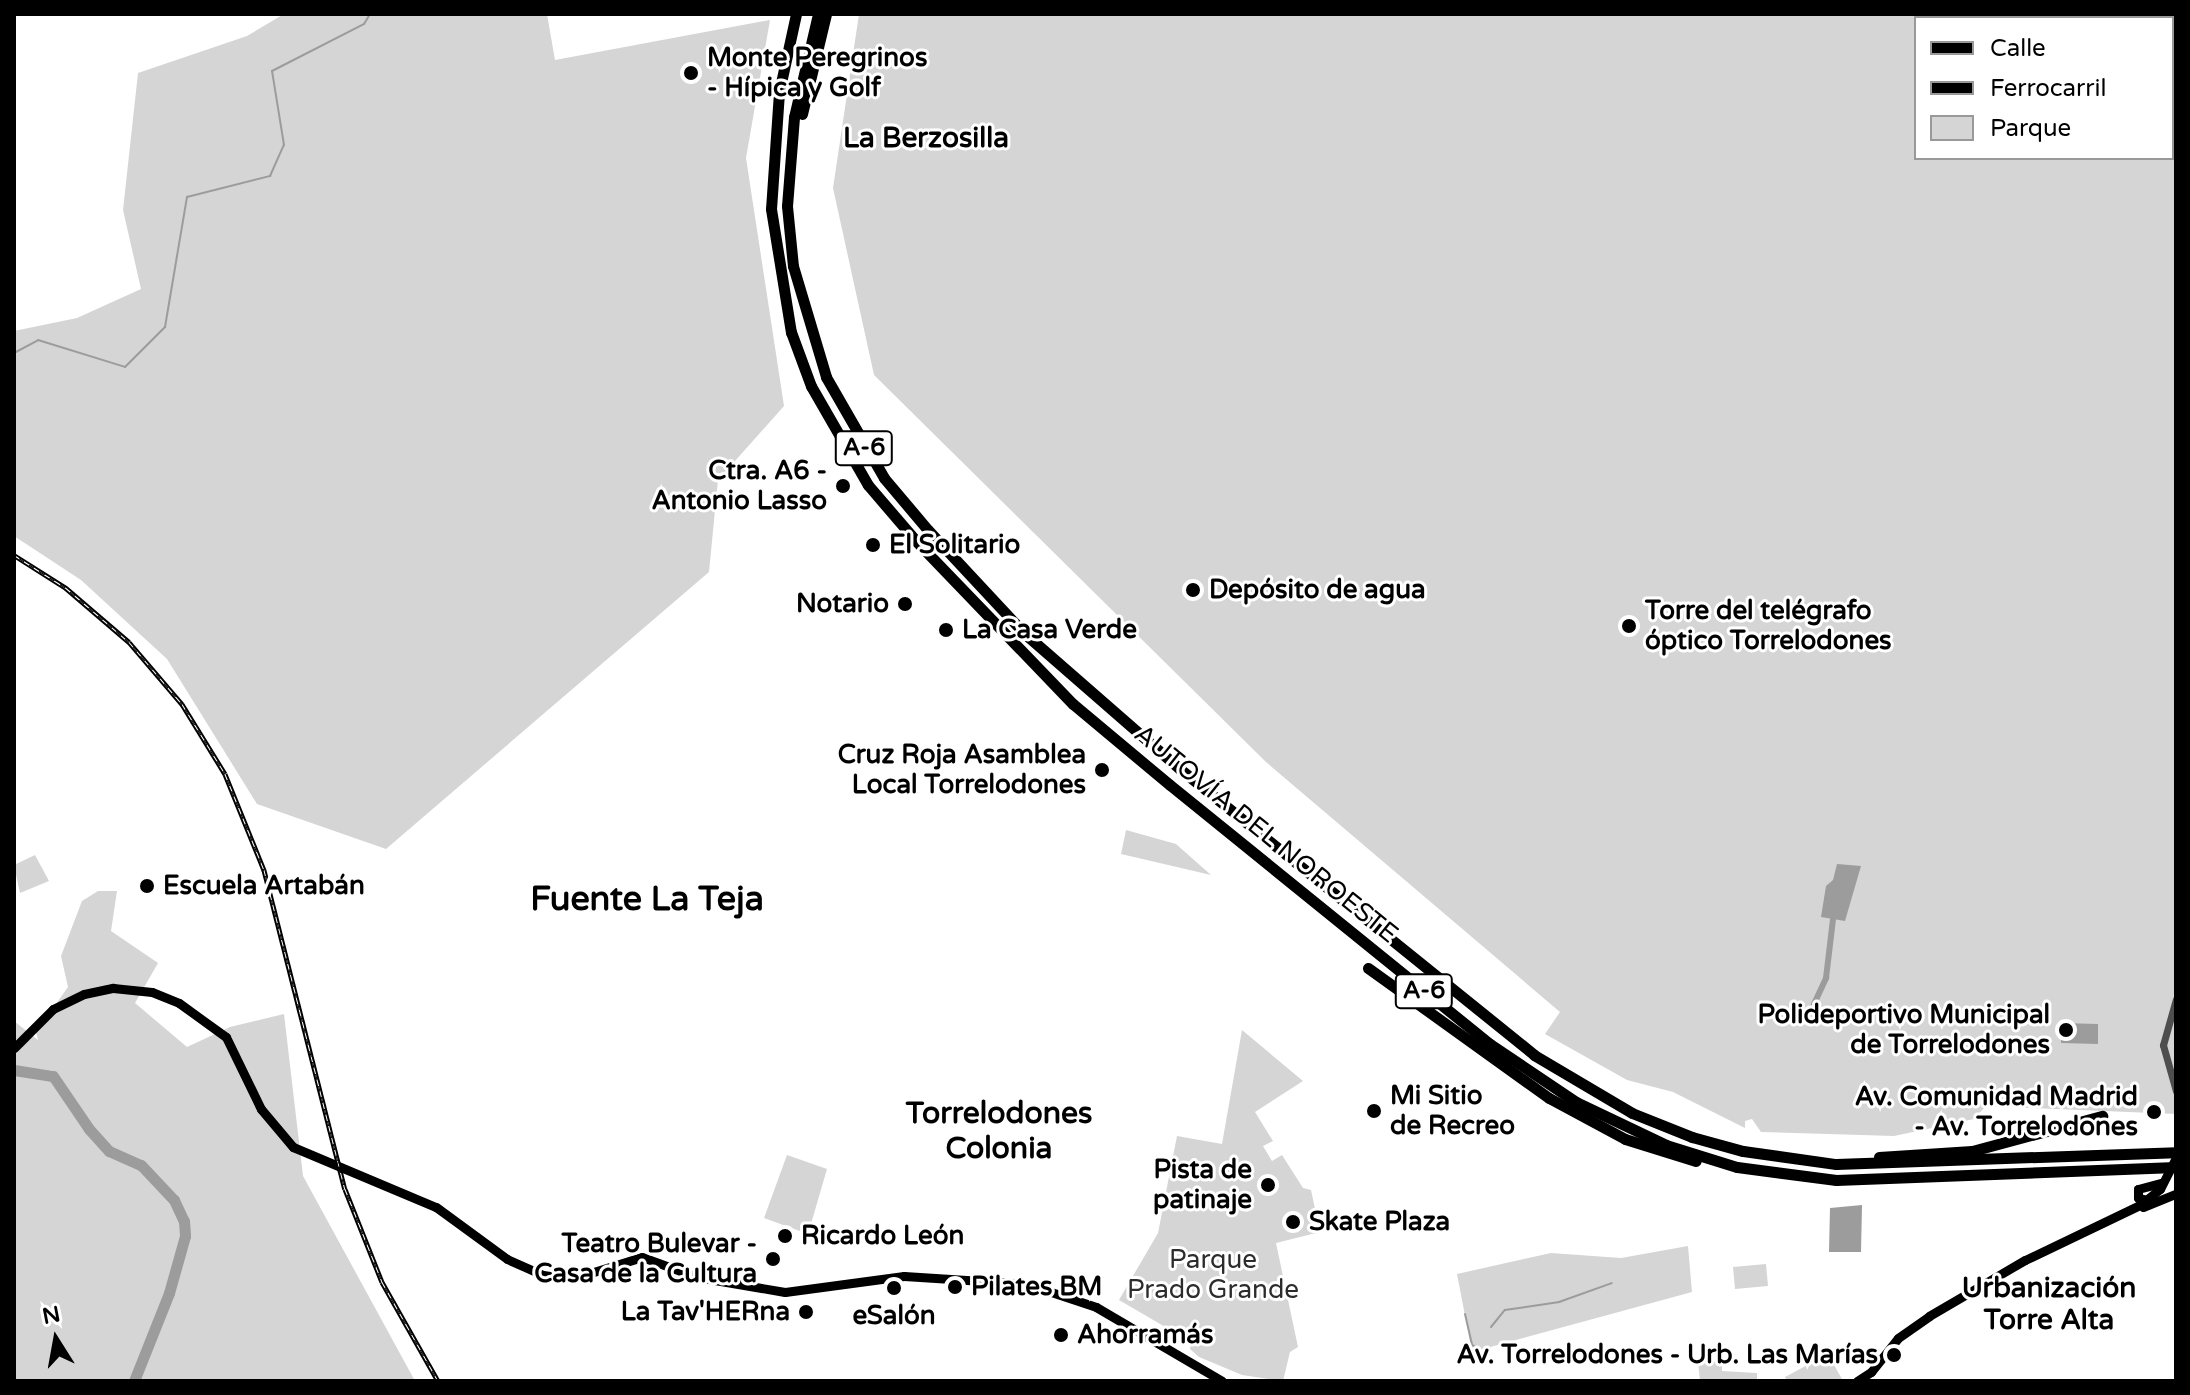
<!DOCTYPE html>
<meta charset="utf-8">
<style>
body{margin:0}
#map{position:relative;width:2190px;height:1395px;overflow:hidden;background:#fff;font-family:"Varela Round",sans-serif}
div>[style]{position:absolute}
.green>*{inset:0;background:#d5d5d5}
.water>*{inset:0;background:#9c9c9c}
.stream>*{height:2px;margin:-1px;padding:0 1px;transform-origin:1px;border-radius:1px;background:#9c9c9c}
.canal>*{height:6px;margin:-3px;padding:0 3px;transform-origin:3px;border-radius:3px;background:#9c9c9c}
.river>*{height:11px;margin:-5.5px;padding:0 5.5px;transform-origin:5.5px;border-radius:5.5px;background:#9c9c9c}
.minor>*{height:7px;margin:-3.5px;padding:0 3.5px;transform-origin:3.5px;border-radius:3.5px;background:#4e4e4e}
.major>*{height:9px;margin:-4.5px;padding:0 4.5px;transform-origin:4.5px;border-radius:4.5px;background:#000}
.highway>*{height:11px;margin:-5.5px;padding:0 5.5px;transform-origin:5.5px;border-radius:5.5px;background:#000}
.rail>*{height:5px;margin-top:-2.5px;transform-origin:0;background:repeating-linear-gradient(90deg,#fff 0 6px,#000 0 12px);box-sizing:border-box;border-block:2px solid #000}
.dots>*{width:22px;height:22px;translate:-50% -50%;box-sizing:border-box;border:4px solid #fff;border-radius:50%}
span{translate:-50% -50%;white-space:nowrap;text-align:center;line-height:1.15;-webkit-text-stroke:6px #fff;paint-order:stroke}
.shield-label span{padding:2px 6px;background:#fff;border:2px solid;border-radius:6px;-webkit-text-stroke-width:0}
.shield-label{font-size:24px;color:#000;font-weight:700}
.poi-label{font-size:26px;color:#000;font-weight:700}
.left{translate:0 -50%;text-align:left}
.right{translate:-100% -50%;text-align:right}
.street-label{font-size:26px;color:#000}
.park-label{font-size:26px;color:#2c2c2c}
.neighbourhood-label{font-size:28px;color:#000;font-weight:700}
.quarter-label{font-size:30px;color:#000;font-weight:700}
.district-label{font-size:34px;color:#000;font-weight:700}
.frame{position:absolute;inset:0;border:16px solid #000;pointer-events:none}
.legend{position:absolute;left:1914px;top:16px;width:260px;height:144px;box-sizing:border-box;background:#fff;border:2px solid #999;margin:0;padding:10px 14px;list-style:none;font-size:24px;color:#000}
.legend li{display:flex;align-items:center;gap:16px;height:40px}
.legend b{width:40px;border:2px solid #999}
.north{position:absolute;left:16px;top:1299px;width:80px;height:80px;-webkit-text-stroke:6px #fff;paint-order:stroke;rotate:349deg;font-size:22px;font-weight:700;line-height:32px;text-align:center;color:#000}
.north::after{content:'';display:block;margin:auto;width:28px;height:36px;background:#000;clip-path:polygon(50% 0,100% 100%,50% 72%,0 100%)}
</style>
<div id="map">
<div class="green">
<i style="clip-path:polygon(284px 14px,547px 14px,555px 60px,770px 20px,746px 158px,784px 406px,718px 480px,709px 572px,386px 849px,257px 804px,167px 659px,81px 580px,14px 536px,14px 331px,77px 318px,141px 289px,123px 210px,138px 73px,247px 36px)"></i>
<i style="clip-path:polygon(evenodd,859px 14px,2176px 14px,2176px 1114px,1986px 1106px,1974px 1119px,1894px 1136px,1761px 1132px,1752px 1119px,1745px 1121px,1745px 1128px,1673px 1092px,1627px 1080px,1545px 1034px,1560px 1012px,1266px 762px,874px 375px,833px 188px,859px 14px,1916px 18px,2172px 18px,2172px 158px,1916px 158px,1916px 18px)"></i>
<i style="clip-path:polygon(1126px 830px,1176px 844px,1211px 875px,1121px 854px)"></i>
<i style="clip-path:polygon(35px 855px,49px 881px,20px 893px,14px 865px)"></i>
<i style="clip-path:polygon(98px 891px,117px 891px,111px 931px,158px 963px,135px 1003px,187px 1047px,230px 1027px,284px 1014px,303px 1176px,415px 1381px,14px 1381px,14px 1021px,38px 1040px,36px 1032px,68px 987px,61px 956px,82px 901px)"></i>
<i style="clip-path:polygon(1242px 1030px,1303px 1081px,1255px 1112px,1273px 1141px,1263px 1146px,1272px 1161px,1282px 1155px,1303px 1188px,1311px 1190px,1320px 1232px,1276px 1243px,1298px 1347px,1290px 1352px,1283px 1381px,1242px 1375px,1199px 1357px,1190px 1349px,1191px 1342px,1119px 1300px,1158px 1233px,1177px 1136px,1222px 1144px)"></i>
<i style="clip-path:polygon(787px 1155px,827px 1169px,808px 1234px,764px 1218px)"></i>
<i style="clip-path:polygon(1688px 1246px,1692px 1292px,1472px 1352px,1457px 1274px,1551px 1253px,1621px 1258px)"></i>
<i style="clip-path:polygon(1766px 1264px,1768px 1286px,1735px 1289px,1733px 1267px)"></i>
<i style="clip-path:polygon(1828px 1354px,1843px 1381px,1787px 1381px,1785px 1377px)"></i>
<i style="clip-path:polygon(1698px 1361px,1722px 1362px,1722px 1371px,1757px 1373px,1757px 1381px,1700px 1381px)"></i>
</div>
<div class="water">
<i style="clip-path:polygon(1837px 864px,1861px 866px,1845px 921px,1821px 917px,1826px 886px,1833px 880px)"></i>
<i style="clip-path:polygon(2061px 1023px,2098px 1024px,2098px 1044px,2061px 1043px)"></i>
<i style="clip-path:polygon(1862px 1205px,1861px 1252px,1829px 1252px,1830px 1208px)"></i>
</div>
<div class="stream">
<i style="left:14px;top:353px;width:27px;rotate:-28deg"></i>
<i style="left:38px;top:340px;width:91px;rotate:17.2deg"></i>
<i style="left:125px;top:367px;width:57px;rotate:-45deg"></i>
<i style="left:165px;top:327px;width:132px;rotate:-80.4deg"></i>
<i style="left:187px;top:197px;width:86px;rotate:-14.2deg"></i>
<i style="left:270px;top:176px;width:34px;rotate:-66deg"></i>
<i style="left:284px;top:145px;width:75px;rotate:-99.2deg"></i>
<i style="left:272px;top:71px;width:103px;rotate:-27.1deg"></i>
<i style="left:364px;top:24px;width:12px;rotate:-59deg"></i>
<i style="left:1465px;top:1314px;width:32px;rotate:77deg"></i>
<i style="left:1472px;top:1345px;width:7px;rotate:27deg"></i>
<i style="left:1491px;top:1327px;width:22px;rotate:-51deg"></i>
<i style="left:1505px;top:1310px;width:55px;rotate:-8.4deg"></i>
<i style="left:1559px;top:1302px;width:56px;rotate:-19.7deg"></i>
</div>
<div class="canal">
<i style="left:1814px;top:1004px;width:29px;rotate:-65deg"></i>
<i style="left:1826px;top:978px;width:59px;rotate:-83.2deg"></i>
</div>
<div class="river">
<i style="left:14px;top:1070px;width:39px;rotate:9deg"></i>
<i style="left:53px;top:1076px;width:64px;rotate:55.8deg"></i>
<i style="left:89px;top:1129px;width:30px;rotate:48deg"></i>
<i style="left:109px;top:1151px;width:35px;rotate:24deg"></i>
<i style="left:141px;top:1165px;width:48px;rotate:46.7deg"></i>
<i style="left:174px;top:1200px;width:23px;rotate:65deg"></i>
<i style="left:184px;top:1221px;width:15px;rotate:86deg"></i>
<i style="left:185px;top:1236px;width:59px;rotate:105.7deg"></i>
<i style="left:169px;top:1293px;width:95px;rotate:111.7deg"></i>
</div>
<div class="minor">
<i style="left:2176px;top:999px;width:48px;rotate:105.8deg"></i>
<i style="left:2163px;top:1045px;width:48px;rotate:74.2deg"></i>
</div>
<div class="major">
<i style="left:14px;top:1048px;width:55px;rotate:-45deg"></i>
<i style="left:53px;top:1009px;width:34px;rotate:-26deg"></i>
<i style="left:84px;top:994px;width:30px;rotate:-12deg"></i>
<i style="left:113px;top:988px;width:39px;rotate:6deg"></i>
<i style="left:152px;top:992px;width:29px;rotate:22deg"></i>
<i style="left:179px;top:1003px;width:58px;rotate:35.9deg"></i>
<i style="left:226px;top:1037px;width:80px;rotate:64.1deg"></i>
<i style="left:261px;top:1109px;width:50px;rotate:49.9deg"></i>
<i style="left:293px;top:1147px;width:155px;rotate:22.8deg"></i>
<i style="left:436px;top:1207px;width:88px;rotate:36.2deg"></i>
<i style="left:507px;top:1259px;width:39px;rotate:24deg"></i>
<i style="left:543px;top:1275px;width:28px;rotate:8deg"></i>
<i style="left:571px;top:1279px;width:74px;rotate:-17.2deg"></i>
<i style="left:642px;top:1257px;width:59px;rotate:20deg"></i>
<i style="left:697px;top:1277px;width:89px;rotate:9.7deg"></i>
<i style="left:785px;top:1292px;width:120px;rotate:-7.7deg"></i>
<i style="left:904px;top:1276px;width:123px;rotate:3.7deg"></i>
<i style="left:1027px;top:1284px;width:73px;rotate:18.4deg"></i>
<i style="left:1096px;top:1307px;width:146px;rotate:30.4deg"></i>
<i style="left:2147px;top:1200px;width:9px;rotate:-167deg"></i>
<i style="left:2138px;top:1198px;width:9px;rotate:-90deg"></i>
<i style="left:2138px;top:1189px;width:24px;rotate:-15deg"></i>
<i style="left:2143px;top:1207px;width:35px;rotate:-22deg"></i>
<i style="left:1871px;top:1372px;width:43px;rotate:-51.5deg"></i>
<i style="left:1898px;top:1338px;width:38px;rotate:-35deg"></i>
<i style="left:1929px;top:1316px;width:111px;rotate:-30.3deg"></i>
<i style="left:2025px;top:1260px;width:127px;rotate:-25.6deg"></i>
<i style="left:2140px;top:1205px;width:26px;rotate:-39deg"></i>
<i style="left:2160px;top:1189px;width:35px;rotate:-63deg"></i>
<i style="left:1857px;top:1381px;width:17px;rotate:-33deg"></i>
</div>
<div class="highway">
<i style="left:796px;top:14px;width:80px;rotate:102.3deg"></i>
<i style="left:779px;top:92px;width:117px;rotate:93.9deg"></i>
<i style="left:771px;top:209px;width:125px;rotate:80.8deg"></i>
<i style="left:791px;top:332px;width:58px;rotate:69.7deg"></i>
<i style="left:811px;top:386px;width:114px;rotate:60.1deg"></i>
<i style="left:868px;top:485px;width:74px;rotate:49.4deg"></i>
<i style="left:916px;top:541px;width:226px;rotate:46.1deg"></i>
<i style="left:1073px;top:704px;width:126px;rotate:39.9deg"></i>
<i style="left:1170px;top:785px;width:412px;rotate:39deg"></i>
<i style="left:1490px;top:1044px;width:104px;rotate:34deg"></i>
<i style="left:1576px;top:1102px;width:100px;rotate:25.5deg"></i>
<i style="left:1666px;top:1145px;width:74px;rotate:17.2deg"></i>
<i style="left:1737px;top:1167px;width:100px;rotate:7.5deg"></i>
<i style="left:1836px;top:1180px;width:340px;rotate:-2.2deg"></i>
<i style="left:818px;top:14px;width:106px;rotate:103.1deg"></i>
<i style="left:794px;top:117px;width:89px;rotate:94.5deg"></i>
<i style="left:787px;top:206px;width:60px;rotate:84.3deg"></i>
<i style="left:793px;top:266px;width:116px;rotate:73.4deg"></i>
<i style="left:826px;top:377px;width:116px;rotate:60.1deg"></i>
<i style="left:884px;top:478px;width:68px;rotate:49.8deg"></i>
<i style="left:928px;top:530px;width:141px;rotate:47deg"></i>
<i style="left:1024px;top:633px;width:207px;rotate:41.1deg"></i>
<i style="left:1180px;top:769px;width:455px;rotate:38.9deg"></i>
<i style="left:1534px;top:1055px;width:114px;rotate:30.6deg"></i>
<i style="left:1632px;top:1113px;width:65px;rotate:21.8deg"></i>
<i style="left:1692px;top:1137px;width:53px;rotate:15.4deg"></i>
<i style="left:1743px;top:1151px;width:94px;rotate:8deg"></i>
<i style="left:1836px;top:1164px;width:340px;rotate:-2deg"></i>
<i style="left:802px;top:114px;width:103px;rotate:-76.5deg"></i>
<i style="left:1368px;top:968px;width:223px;rotate:35.7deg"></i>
<i style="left:1549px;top:1098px;width:86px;rotate:28.3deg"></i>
<i style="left:1625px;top:1139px;width:74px;rotate:17.2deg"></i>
<i style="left:1879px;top:1157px;width:93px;rotate:-3.7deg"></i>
<i style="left:1972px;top:1151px;width:135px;rotate:-15.1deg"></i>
</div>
<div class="rail">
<i style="left:14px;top:555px;width:62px;rotate:32.4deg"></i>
<i style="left:66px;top:588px;width:83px;rotate:40.6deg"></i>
<i style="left:129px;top:642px;width:82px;rotate:49.5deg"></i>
<i style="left:182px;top:704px;width:82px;rotate:58.4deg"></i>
<i style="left:225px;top:774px;width:104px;rotate:67.9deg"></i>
<i style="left:264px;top:870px;width:329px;rotate:75.8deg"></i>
<i style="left:345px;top:1189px;width:100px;rotate:68.3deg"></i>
<i style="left:382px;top:1282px;width:114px;rotate:60.5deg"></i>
</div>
<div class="dots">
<i style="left:691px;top:73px;background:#000"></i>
<i style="left:843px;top:486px;background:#000"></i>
<i style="left:873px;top:545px;background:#000"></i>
<i style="left:1193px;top:590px;background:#000"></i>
<i style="left:905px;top:604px;background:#000"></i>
<i style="left:1629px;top:626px;background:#000"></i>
<i style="left:946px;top:630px;background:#000"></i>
<i style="left:1102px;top:770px;background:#000"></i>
<i style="left:147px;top:886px;background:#000"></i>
<i style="left:2066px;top:1030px;background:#000"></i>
<i style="left:1374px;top:1111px;background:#000"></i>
<i style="left:2154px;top:1112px;background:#000"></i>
<i style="left:1268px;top:1185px;background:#000"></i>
<i style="left:1293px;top:1222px;background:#000"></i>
<i style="left:785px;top:1236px;background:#000"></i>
<i style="left:773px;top:1259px;background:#000"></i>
<i style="left:955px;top:1287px;background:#000"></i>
<i style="left:894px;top:1288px;background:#000"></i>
<i style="left:806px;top:1312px;background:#000"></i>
<i style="left:1061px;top:1335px;background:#000"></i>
<i style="left:1894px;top:1355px;background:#000"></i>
</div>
<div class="shield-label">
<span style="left:864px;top:448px">A-6</span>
<span style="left:1424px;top:991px">A-6</span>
</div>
<div class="poi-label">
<span class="left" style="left:707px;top:73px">Monte Peregrinos<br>- Hípica y Golf</span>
<span class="right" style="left:827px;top:486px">Ctra. A6 -<br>Antonio Lasso</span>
<span class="left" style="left:889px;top:545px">El Solitario</span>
<span class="left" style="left:1209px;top:590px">Depósito de agua</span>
<span class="right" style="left:889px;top:604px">Notario</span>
<span class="left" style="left:1645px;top:626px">Torre del telégrafo<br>óptico Torrelodones</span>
<span class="left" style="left:962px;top:630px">La Casa Verde</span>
<span class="right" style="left:1086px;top:770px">Cruz Roja Asamblea<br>Local Torrelodones</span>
<span class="left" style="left:163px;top:886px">Escuela Artabán</span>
<span class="right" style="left:2050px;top:1030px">Polideportivo Municipal<br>de Torrelodones</span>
<span class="left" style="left:1390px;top:1111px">Mi Sitio<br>de Recreo</span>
<span class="right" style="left:2138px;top:1112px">Av. Comunidad Madrid<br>- Av. Torrelodones</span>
<span class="right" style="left:1252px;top:1185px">Pista de<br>patinaje</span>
<span class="left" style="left:1309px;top:1222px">Skate Plaza</span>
<span class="left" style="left:801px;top:1236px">Ricardo León</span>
<span class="right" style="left:757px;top:1259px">Teatro Bulevar -<br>Casa de la Cultura</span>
<span class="left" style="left:971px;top:1287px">Pilates BM</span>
<span class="right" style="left:790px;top:1312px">La Tav'HERna</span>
<span style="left:894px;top:1316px">eSalón</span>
<span class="left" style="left:1077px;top:1335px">Ahorramás</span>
<span class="right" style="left:1878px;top:1355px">Av. Torrelodones - Urb. Las Marías</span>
</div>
<div class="street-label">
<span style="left:1266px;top:834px;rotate:39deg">AUTOVÍA DEL NOROESTE</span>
</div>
<div class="park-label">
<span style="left:1213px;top:1275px">Parque<br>Prado Grande</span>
</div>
<div class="neighbourhood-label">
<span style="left:926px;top:138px">La Berzosilla</span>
<span style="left:2049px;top:1304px">Urbanización<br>Torre Alta</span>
</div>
<div class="quarter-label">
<span style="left:999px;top:1131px">Torrelodones<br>Colonia</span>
</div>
<div class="district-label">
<span style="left:647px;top:900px">Fuente La Teja</span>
</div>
<div class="frame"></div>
<ul class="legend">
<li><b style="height:10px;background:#000"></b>Calle</li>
<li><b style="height:10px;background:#000"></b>Ferrocarril</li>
<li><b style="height:22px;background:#d5d5d5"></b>Parque</li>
</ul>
<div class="north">N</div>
</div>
